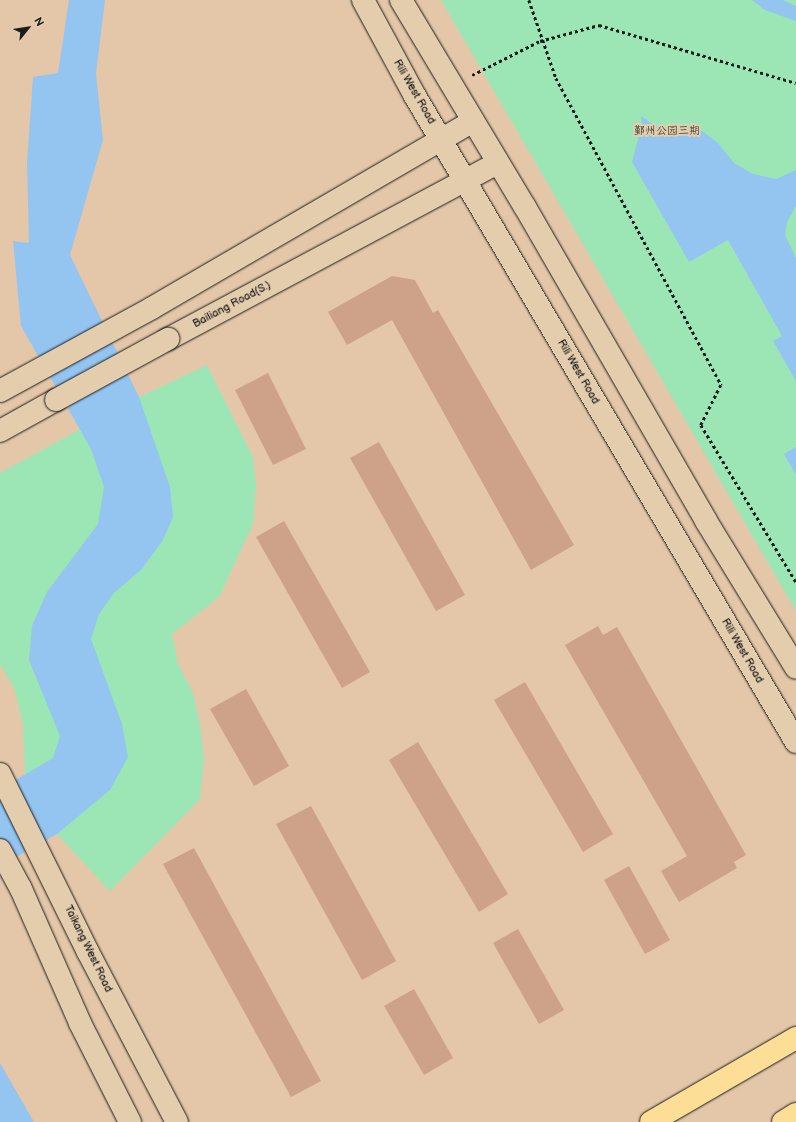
<!DOCTYPE html>
<meta charset="utf-8">
<style>
body{margin:0}
#map{position:relative;width:796px;height:1122px;overflow:hidden;background:#e4c7a8;font-family:"Balsamiq Sans","LXGW WenKai TC",sans-serif}
div>[style]{position:absolute}
.green>*{inset:0;background:#9ce6b6}
.water>*{inset:0;background:#94c4f0}
.building>*{inset:0;background:#cea189}
.path>*{height:2.5px;margin-top:-1.25px;transform-origin:0;background:repeating-linear-gradient(90deg,#1c1c1c 0 3px,transparent 0 6px)}
.roads{filter:drop-shadow(0 0 1px #1c1c1c) drop-shadow(0 0 1px #1c1c1c)}
.secondary>*{height:22px;margin:-11px;padding:0 11px;transform-origin:11px;border-radius:11px;background:#e4cdad}
.primary>*{height:22px;margin:-11px;padding:0 11px;transform-origin:11px;border-radius:11px;background:#fdde96}
.path-bridge>*{height:2.5px;margin-top:-1.25px;transform-origin:0;background:repeating-linear-gradient(90deg,#1c1c1c 0 3px,transparent 0 6px)}
.bridges{filter:drop-shadow(0 0 1px #1c1c1c) drop-shadow(0 0 1px #1c1c1c)}
.secondary-bridge>*{height:22px;margin:-11px;padding:0 11px;transform-origin:11px;border-radius:11px;background:#e4cdad}
span{translate:-50% -50%;white-space:nowrap;text-align:center;line-height:1.15;-webkit-text-stroke:4px #e4cdad;paint-order:stroke}
.street-label{font-size:11px;color:#1c1c1c}
.park-label{font-size:11px;color:#36443b}
.north{position:absolute;left:8px;top:8px;width:40px;height:40px;-webkit-text-stroke:3px #e4cdad;paint-order:stroke;rotate:60deg;font-size:11px;font-weight:700;line-height:16px;text-align:center;color:#1c1c1c}
.north::after{content:'';display:block;margin:auto;width:14px;height:18px;background:#1c1c1c;clip-path:polygon(50% 0,100% 100%,50% 72%,0 100%)}
</style>
<div id="map">
<div class="green">
<i style="clip-path:polygon(441px 0,796px 0,796px 611px)"></i>
<i style="clip-path:polygon(207px 365px,253px 457px,256px 485px,253px 524px,219px 597px,172px 634px,178px 664px,193px 693px,200px 724px,204px 759px,200px 799px,110px 891px,57px 834px,25px 775px,23px 726px,15px 690px,0 664px,0 473px,139px 397px)"></i>
</div>
<div class="water">
<i style="clip-path:polygon(69px 0,105px 0,96px 74px,103px 140px,70px 255px,139px 397px,170px 487px,173px 517px,163px 540px,142px 569px,114px 593px,99px 614px,91px 639px,122px 724px,128px 757px,110px 790px,57px 834px,0 866px,0 789px,53px 758px,60px 736px,29px 660px,32px 626px,47px 592px,98px 524px,104px 487px,91px 449px,21px 326px,13px 241px,29px 243px,27px 163px,33px 77px,58px 73px)"></i>
<i style="clip-path:polygon(752px 0,783px 0,796px 6px,796px 21px,765px 10px)"></i>
<i style="clip-path:polygon(641px 116px,664px 132px,688px 128px,702px 131px,717px 142px,734px 163px,753px 174px,776px 179px,796px 170px,796px 206px,787px 222px,785px 235px,796px 258px,796px 381px,773px 341px,782px 336px,728px 240px,689px 262px,632px 162px,642px 124px)"></i>
<i style="clip-path:polygon(796px 447px,796px 475px,784px 454px)"></i>
<i style="clip-path:polygon(0 1063px,34px 1122px,0 1122px)"></i>
</div>
<div class="building">
<i style="clip-path:polygon(392px 276px,415px 280px,433px 313px,438px 310px,574px 545px,531px 570px,392px 320px,347px 345px,328px 312px)"></i>
<i style="clip-path:polygon(268px 373px,306px 449px,273px 465px,235px 390px)"></i>
<i style="clip-path:polygon(379px 442px,465px 595px,436px 611px,350px 458px)"></i>
<i style="clip-path:polygon(284px 521px,370px 672px,342px 688px,256px 537px)"></i>
<i style="clip-path:polygon(598px 626px,603px 635px,617px 627px,746px 855px,734px 862px,737px 868px,679px 902px,661px 871px,687px 856px,565px 645px)"></i>
<i style="clip-path:polygon(525px 682px,613px 834px,583px 852px,494px 700px)"></i>
<i style="clip-path:polygon(246px 689px,289px 766px,254px 786px,210px 709px)"></i>
<i style="clip-path:polygon(418px 742px,508px 894px,479px 912px,389px 760px)"></i>
<i style="clip-path:polygon(311px 806px,396px 961px,362px 980px,276px 824px)"></i>
<i style="clip-path:polygon(194px 848px,321px 1081px,291px 1097px,163px 864px)"></i>
<i style="clip-path:polygon(629px 866px,670px 940px,645px 954px,604px 880px)"></i>
<i style="clip-path:polygon(518px 929px,564px 1010px,539px 1024px,493px 943px)"></i>
<i style="clip-path:polygon(414px 989px,453px 1058px,424px 1075px,384px 1006px)"></i>
</div>
<div class="path">
<i style="left:529px;top:0;width:83px;rotate:70.9deg"></i>
<i style="left:556px;top:78px;width:349px;rotate:61.7deg"></i>
<i style="left:721px;top:385px;width:45px;rotate:116.6deg"></i>
<i style="left:701px;top:425px;width:184px;rotate:58.8deg"></i>
<i style="left:472px;top:75px;width:76px;rotate:-26.6deg"></i>
<i style="left:540px;top:41px;width:61px;rotate:-15.2deg"></i>
</div>
<div class="roads">
<div class="secondary">
<i style="left:363px;top:0;width:109px;rotate:61.6deg"></i>
<i style="left:415px;top:96px;width:750px;rotate:59.47deg"></i>
<i style="left:401px;top:0;width:241px;rotate:59.1deg"></i>
<i style="left:525px;top:207px;width:362px;rotate:60deg"></i>
<i style="left:706px;top:521px;width:172px;rotate:58.5deg"></i>
<i style="left:168px;top:339px;width:374px;rotate:-28.1deg"></i>
<i style="left:0;top:391px;width:173px;rotate:-28.6deg"></i>
<i style="left:152px;top:308px;width:371px;rotate:-30.2deg"></i>
<i style="left:0;top:431px;width:64px;rotate:-29deg"></i>
<i style="left:0;top:774px;width:199px;rotate:63.7deg"></i>
<i style="left:88px;top:952px;width:192px;rotate:62.4deg"></i>
<i style="left:0;top:850px;width:44px;rotate:61.7deg"></i>
<i style="left:21px;top:889px;width:146px;rotate:66.2deg"></i>
<i style="left:80px;top:1023px;width:111px;rotate:63.2deg"></i>
</div>
<div class="primary">
<i style="left:651px;top:1122px;width:168px;rotate:-30.1deg"></i>
<i style="left:783px;top:1122px;width:15px;rotate:-32deg"></i>
</div>
</div>
<div class="path-bridge">
<i style="left:599px;top:25px;width:205px;rotate:16.4deg"></i>
</div>
<div class="bridges">
<div class="secondary-bridge">
<i style="left:56px;top:400px;width:128px;rotate:-28.6deg"></i>
</div>
</div>
<div class="street-label">
<span style="left:414px;top:92px;rotate:60deg">Rili West Road</span>
<span style="left:232px;top:305px;rotate:-28deg">Bailiang Road(S.)</span>
<span style="left:578px;top:372px;rotate:60deg">Rili West Road</span>
<span style="left:742px;top:651px;rotate:60deg">Rili West Road</span>
<span style="left:88px;top:949px;rotate:64deg">Taikang West Road</span>
</div>
<div class="park-label">
<span style="left:667px;top:131px">鄞州公园三期</span>
</div>
<div class="north">N</div>
</div>
